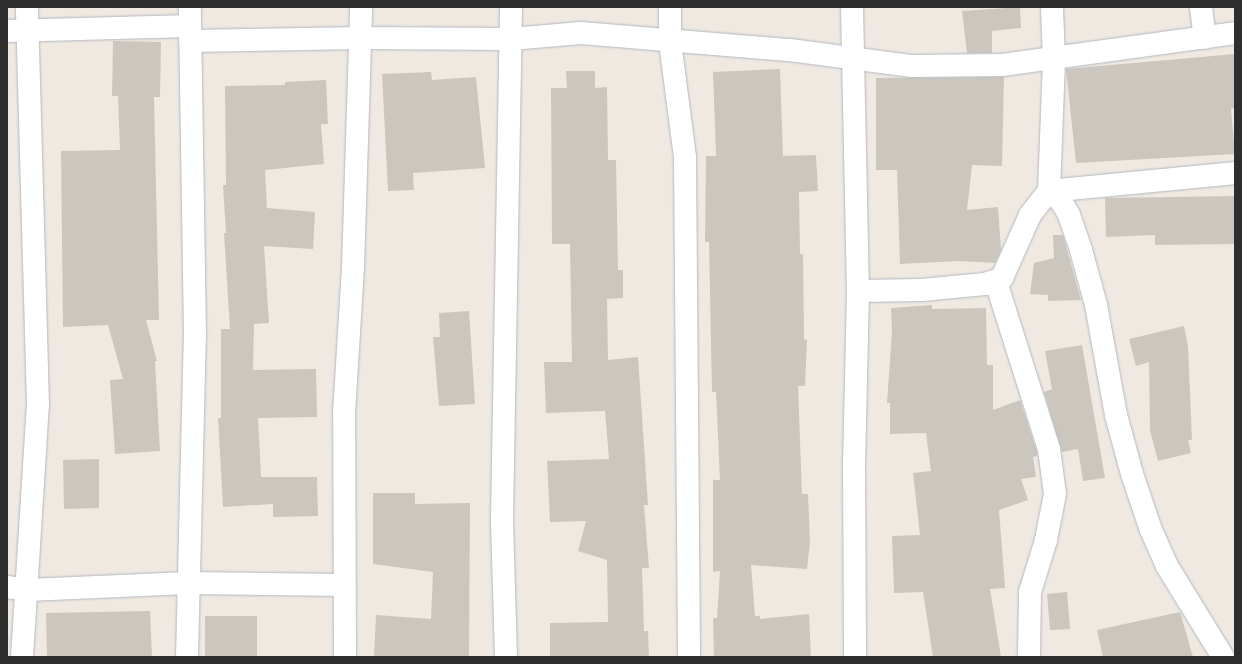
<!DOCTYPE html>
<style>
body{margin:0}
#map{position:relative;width:1242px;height:664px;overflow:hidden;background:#efe9e1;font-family:"PT Sans",sans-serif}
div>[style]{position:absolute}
.building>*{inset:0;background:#cbc7bf}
.roads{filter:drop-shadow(0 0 1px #b4b7c1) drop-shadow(0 0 1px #b4b7c1)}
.minor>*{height:22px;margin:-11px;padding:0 11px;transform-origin:11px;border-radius:11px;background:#fff}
span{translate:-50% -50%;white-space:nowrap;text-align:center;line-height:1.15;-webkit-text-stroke:3px #fff;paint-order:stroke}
.frame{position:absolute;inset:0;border:8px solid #2e2e2e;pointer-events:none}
</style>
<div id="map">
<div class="building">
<i style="clip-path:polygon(1020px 7px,1021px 28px,992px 31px,992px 53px,967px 53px,962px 11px)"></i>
<i style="clip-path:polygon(113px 41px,161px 42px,160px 97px,154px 97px,159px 320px,146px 320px,157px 361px,155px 361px,160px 451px,115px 454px,110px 380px,123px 379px,108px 325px,63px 327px,61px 151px,120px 150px,118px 96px,112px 96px)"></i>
<i style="clip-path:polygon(1235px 54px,1235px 108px,1231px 109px,1235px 154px,1076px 163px,1066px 69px)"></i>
<i style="clip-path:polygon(780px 69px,783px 156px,816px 155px,818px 191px,799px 192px,800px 254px,803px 254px,804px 339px,807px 340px,805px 386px,798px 386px,802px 494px,808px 494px,810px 542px,807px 569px,751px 565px,755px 616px,760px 616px,760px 619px,809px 614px,811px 657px,714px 657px,713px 618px,717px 618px,720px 571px,713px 572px,713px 480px,720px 480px,716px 392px,712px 392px,709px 242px,705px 242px,706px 156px,716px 156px,713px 72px)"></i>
<i style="clip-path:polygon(566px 71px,595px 71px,595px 88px,607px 87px,608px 160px,616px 160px,618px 270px,623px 270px,623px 298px,607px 299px,608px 360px,638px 357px,648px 505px,644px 505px,649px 568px,642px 568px,644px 631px,648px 631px,649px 657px,550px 657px,550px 623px,608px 622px,607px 560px,578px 551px,586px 521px,550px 522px,547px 461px,609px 459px,605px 411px,546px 413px,544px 362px,572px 362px,570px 244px,552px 244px,551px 88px,567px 88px)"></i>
<i style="clip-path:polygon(431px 72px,432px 80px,476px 77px,485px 168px,413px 173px,414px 190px,388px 191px,382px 74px)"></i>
<i style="clip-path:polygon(1004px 77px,1002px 166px,972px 165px,967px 210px,998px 207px,1001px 250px,995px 263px,959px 261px,900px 264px,897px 170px,876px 170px,876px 78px)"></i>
<i style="clip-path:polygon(326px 80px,328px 124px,321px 124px,324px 164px,265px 170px,267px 208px,315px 212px,313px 249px,264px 246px,269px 323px,254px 324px,253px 370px,316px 369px,317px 417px,258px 418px,261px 477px,317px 477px,318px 516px,273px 517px,273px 504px,223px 507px,218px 418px,221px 418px,221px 329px,230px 329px,224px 233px,226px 233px,223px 185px,226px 185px,225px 86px,285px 85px,285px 82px)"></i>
<i style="clip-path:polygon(1235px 196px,1235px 244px,1155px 245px,1155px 235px,1106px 237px,1105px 198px)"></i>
<i style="clip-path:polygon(1053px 235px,1063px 235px,1081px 300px,1048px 301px,1048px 295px,1030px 294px,1034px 263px,1054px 258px)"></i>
<i style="clip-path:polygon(932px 305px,932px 309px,986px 308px,987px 365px,993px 365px,993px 410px,1020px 400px,1037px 452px,1037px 456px,1033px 457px,1036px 477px,1021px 479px,1028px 500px,999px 510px,1005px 588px,990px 589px,1001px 657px,933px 657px,923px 592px,894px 593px,892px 536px,920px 535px,913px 473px,931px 471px,926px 433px,890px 434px,890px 403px,887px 403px,892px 331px,891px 308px)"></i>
<i style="clip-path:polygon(469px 311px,475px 404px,439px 406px,433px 337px,440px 337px,439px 313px)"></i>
<i style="clip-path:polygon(1184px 326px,1188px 346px,1192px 440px,1188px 440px,1191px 453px,1158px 461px,1150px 430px,1149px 362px,1136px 366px,1129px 339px)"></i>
<i style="clip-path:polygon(1082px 345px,1105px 478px,1083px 481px,1078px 449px,1062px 452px,1044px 392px,1052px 389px,1045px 351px)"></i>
<i style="clip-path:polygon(99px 459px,99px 508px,64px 509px,63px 460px)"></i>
<i style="clip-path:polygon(373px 493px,415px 493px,415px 504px,470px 503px,469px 657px,374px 657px,376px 615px,431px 619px,433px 572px,373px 564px)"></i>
<i style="clip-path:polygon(1067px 592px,1070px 629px,1050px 630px,1047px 594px)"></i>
<i style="clip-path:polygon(150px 611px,152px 657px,47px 657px,46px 613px)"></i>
<i style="clip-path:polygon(1180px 612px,1193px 657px,1103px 657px,1097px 630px)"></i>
<i style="clip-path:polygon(205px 616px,257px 616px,257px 657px,205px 657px)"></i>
</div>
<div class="roads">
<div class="minor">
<i style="left:670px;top:7px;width:35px;rotate:90deg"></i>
<i style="left:670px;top:42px;width:116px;rotate:82.6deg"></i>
<i style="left:685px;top:157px;width:500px;rotate:89.54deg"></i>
<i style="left:852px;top:7px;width:284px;rotate:88.8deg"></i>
<i style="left:858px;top:291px;width:170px;rotate:91.3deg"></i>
<i style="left:854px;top:461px;width:196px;rotate:89.7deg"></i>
<i style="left:1201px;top:7px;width:31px;rotate:83deg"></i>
<i style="left:7px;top:31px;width:183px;rotate:-1.6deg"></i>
<i style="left:190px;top:41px;width:171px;rotate:-1deg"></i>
<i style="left:361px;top:38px;width:150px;rotate:0.4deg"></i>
<i style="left:511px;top:39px;width:70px;rotate:-4.9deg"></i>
<i style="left:581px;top:33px;width:210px;rotate:4.7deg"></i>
<i style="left:790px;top:50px;width:123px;rotate:7.5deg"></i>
<i style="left:912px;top:66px;width:90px;rotate:-0.6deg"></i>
<i style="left:1002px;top:65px;width:235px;rotate:-7.8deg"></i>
<i style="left:1049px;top:191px;width:16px;rotate:40deg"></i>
<i style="left:1061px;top:201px;width:16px;rotate:60deg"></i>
<i style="left:1069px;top:215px;width:37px;rotate:71deg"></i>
<i style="left:1081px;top:250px;width:57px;rotate:74.7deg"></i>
<i style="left:1096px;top:305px;width:112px;rotate:79.7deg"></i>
<i style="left:1116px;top:415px;width:61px;rotate:74.8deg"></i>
<i style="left:1132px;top:474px;width:59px;rotate:71.3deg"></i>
<i style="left:1151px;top:530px;width:39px;rotate:66deg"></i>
<i style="left:1167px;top:566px;width:107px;rotate:58.4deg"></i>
<i style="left:1049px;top:191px;width:187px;rotate:-5.5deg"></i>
<i style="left:996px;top:282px;width:175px;rotate:72.4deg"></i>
<i style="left:1049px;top:449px;width:45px;rotate:82.4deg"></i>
<i style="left:1055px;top:494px;width:47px;rotate:101.1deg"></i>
<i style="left:1046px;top:540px;width:54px;rotate:107.1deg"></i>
<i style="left:1030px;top:592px;width:65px;rotate:90.9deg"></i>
<i style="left:858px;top:291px;width:64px;rotate:-0.9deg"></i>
<i style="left:922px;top:290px;width:63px;rotate:-5.4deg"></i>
<i style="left:985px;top:284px;width:18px;rotate:-19deg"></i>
<i style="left:1002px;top:278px;width:69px;rotate:-66deg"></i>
<i style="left:1030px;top:215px;width:31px;rotate:-52deg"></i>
<i style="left:1049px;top:191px;width:131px;rotate:-87.8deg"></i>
<i style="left:1054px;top:60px;width:53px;rotate:-92.2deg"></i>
<i style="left:7px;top:587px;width:21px;rotate:8deg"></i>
<i style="left:28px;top:590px;width:161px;rotate:-2.5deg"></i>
<i style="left:189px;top:583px;width:154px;rotate:0.7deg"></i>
<i style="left:22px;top:657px;width:253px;rotate:-86.4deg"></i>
<i style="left:38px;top:405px;width:398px;rotate:-91.6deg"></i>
<i style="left:187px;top:657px;width:321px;rotate:-88.6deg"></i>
<i style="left:195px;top:336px;width:329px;rotate:-90.9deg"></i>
<i style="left:345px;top:657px;width:243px;rotate:-90.2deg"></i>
<i style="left:344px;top:414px;width:147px;rotate:-86.5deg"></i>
<i style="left:353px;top:267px;width:260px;rotate:-88.2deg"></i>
<i style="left:506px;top:657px;width:138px;rotate:-91.7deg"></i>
<i style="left:502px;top:519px;width:512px;rotate:-88.99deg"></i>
</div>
</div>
<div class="frame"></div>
</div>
